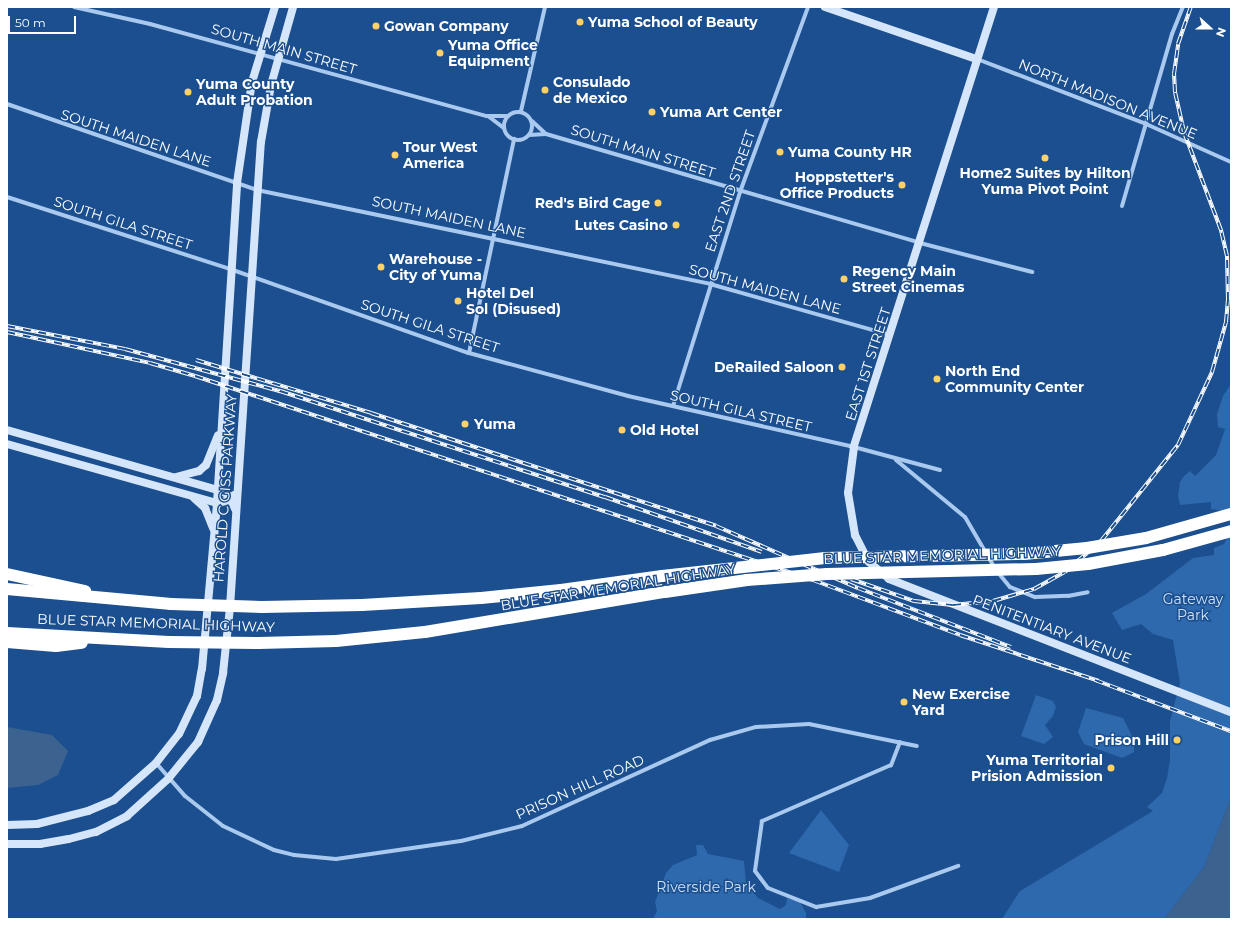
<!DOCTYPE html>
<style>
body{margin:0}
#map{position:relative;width:1238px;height:926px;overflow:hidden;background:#1b4f8f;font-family:Montserrat,sans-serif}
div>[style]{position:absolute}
.green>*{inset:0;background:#2e69ad}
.water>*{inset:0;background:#3c6290}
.street>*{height:4px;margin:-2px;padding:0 2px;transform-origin:2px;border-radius:2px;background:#a9c9ee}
.street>.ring{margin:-2px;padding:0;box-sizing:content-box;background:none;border:4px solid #a9c9ee;border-radius:50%}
.secondary>*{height:8px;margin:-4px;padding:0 4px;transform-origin:4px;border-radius:4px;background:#d6e6fa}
.highway>*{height:12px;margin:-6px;padding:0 6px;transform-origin:6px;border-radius:6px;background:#fff}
.rail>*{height:4px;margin-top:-2px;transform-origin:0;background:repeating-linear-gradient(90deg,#1b4f8f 0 8px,#fff 0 16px);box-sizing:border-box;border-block:1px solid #fff}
.highway-bridge>*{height:12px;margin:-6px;padding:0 6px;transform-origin:6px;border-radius:6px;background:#fff}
.dots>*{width:11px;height:11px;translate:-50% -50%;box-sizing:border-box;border:2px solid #1b4f8f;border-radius:50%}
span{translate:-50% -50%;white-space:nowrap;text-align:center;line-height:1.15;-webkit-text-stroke:3px #1b4f8f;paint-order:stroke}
.poi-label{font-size:14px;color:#fff;font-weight:700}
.left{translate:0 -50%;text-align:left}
.right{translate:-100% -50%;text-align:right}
.street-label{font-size:14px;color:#fff}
.park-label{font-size:14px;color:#cfe3fa}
.frame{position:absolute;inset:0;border:8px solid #fff;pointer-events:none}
.north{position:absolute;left:1190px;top:8px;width:40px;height:40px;-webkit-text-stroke:3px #1b4f8f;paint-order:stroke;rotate:111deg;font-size:11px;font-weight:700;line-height:16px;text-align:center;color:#fff}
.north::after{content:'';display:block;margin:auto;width:14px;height:18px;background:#fff;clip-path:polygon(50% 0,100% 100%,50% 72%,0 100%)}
.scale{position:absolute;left:8px;top:16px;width:68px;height:18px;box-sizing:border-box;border:2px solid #fff;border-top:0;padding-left:5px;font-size:12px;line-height:14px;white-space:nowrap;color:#fff;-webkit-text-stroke:3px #1b4f8f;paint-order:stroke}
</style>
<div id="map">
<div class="green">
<i style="clip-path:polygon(1231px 384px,1231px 523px,1225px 511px,1211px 509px,1211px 502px,1180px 505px,1178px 496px,1180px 482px,1184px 476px,1190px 471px,1195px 476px,1216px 455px,1225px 429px,1218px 427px,1217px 414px,1223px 396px)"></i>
<i style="clip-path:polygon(1231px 530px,1231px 797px,1204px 867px,1164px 919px,1002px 919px,1020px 891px,1153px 811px,1147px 807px,1162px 793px,1167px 778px,1170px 760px,1170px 721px,1180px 683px,1173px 640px,1153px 634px,1141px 624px,1122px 630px,1112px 613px,1146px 594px,1193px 558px,1214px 555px,1214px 548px,1224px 544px)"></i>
<i style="clip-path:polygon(1036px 695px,1053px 701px,1056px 707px,1053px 716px,1045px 725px,1053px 737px,1044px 744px,1021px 736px)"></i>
<i style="clip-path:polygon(1086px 708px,1123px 718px,1134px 740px,1134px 752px,1122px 758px,1084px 744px,1078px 732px)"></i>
<i style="clip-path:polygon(821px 810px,849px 845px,839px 872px,789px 853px)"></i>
<i style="clip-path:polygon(696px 845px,703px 845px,708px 854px,744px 861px,746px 884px,758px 898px,780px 909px,786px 905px,787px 898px,800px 902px,806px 913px,806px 919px,653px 919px,657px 911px,655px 902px,666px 873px,673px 865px,697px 855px)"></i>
</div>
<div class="water">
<i style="clip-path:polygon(7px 727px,52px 735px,68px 751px,58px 775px,38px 785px,7px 788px)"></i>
<i style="clip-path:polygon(1231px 797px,1231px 919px,1164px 919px,1204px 867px)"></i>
</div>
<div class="street">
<i style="left:74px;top:7px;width:78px;rotate:12.6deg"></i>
<i style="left:150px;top:24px;width:349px;rotate:15.3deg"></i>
<i style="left:487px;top:116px;width:21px"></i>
<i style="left:977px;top:59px;width:181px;rotate:21deg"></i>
<i style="left:1146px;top:124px;width:93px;rotate:24.1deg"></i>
<i style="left:7px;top:104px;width:264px;rotate:19deg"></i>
<i style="left:257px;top:190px;width:463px;rotate:11.7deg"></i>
<i style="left:710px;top:284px;width:187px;rotate:15.8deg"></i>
<i style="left:521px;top:111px;width:107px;rotate:-77deg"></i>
<i class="ring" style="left:504px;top:112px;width:24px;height:24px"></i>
<i style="left:488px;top:116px;width:20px;rotate:37deg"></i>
<i style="left:532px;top:121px;width:19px;rotate:43deg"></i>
<i style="left:529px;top:135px;width:17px;rotate:-3deg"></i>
<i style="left:546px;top:134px;width:390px;rotate:16.2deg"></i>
<i style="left:920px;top:243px;width:116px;rotate:14.5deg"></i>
<i style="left:7px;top:197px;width:234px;rotate:17.9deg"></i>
<i style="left:230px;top:269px;width:253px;rotate:19.4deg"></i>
<i style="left:469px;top:353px;width:165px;rotate:15.1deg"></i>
<i style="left:628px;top:396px;width:232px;rotate:12.7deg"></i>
<i style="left:854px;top:447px;width:89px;rotate:15deg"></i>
<i style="left:1122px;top:206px;width:179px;rotate:-73.8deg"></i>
<i style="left:1172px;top:34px;width:29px;rotate:-68deg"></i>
<i style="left:469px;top:353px;width:219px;rotate:-78.1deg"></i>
<i style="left:673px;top:406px;width:224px;rotate:-72.6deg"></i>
<i style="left:740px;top:192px;width:197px;rotate:-69.8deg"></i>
<i style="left:896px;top:460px;width:89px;rotate:39.6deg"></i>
<i style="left:965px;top:517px;width:61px;rotate:59.7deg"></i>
<i style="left:996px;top:570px;width:22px;rotate:51deg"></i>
<i style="left:1010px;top:587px;width:27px;rotate:22deg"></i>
<i style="left:1035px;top:597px;width:33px;rotate:-2deg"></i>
<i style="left:1068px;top:596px;width:20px;rotate:-11deg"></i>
<i style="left:900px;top:742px;width:25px;rotate:111deg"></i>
<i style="left:891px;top:765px;width:141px;rotate:156.5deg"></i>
<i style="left:762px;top:821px;width:50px;rotate:98deg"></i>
<i style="left:755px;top:871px;width:21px;rotate:53deg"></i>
<i style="left:768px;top:888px;width:52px;rotate:21.6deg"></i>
<i style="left:816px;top:907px;width:55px;rotate:-9.5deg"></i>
<i style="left:870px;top:898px;width:94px;rotate:-20deg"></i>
<i style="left:156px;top:763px;width:44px;rotate:48.7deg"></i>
<i style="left:185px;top:796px;width:48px;rotate:38.3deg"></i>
<i style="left:223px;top:826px;width:56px;rotate:25.2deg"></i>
<i style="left:274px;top:850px;width:21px;rotate:14deg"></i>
<i style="left:294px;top:855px;width:42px;rotate:5.4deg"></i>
<i style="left:336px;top:859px;width:126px;rotate:-8.2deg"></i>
<i style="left:461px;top:841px;width:63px;rotate:-13.8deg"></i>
<i style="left:522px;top:826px;width:207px;rotate:-24.6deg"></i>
<i style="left:710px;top:740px;width:48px;rotate:-15.8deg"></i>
<i style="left:756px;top:727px;width:53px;rotate:-3.2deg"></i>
<i style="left:809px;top:724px;width:110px;rotate:11.5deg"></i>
</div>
<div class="secondary">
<i style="left:825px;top:7px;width:160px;rotate:19deg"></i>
<i style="left:994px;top:7px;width:462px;rotate:107.7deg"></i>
<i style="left:854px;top:447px;width:46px;rotate:97.4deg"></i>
<i style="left:848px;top:493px;width:43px;rotate:80.5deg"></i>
<i style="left:855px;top:535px;width:30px;rotate:63deg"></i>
<i style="left:869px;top:562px;width:26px;rotate:40deg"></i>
<i style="left:889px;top:579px;width:367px;rotate:21.3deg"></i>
<i style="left:7px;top:430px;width:226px;rotate:15.9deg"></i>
<i style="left:224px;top:492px;width:8px;rotate:40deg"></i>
<i style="left:230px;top:497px;width:13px;rotate:67deg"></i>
<i style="left:7px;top:444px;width:218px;rotate:15.7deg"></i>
<i style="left:217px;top:503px;width:13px;rotate:-13deg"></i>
<i style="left:230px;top:500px;width:6px;rotate:-51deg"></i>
<i style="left:176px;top:477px;width:24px;rotate:-15deg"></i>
<i style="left:199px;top:471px;width:9px;rotate:-41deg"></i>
<i style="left:206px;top:465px;width:32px;rotate:-68deg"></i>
<i style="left:194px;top:498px;width:15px;rotate:42deg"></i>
<i style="left:205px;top:508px;width:22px;rotate:68deg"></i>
<i style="left:7px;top:825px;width:30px;rotate:-2deg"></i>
<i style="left:37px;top:824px;width:53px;rotate:-14.3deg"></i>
<i style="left:88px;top:811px;width:28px;rotate:-23deg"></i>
<i style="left:114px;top:800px;width:56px;rotate:-41.4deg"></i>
<i style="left:156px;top:763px;width:37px;rotate:-52deg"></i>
<i style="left:179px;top:734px;width:42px;rotate:-64.7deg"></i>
<i style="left:197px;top:696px;width:27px;rotate:-80deg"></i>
<i style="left:202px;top:669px;width:167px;rotate:-84.8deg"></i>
<i style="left:217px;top:503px;width:321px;rotate:-86.4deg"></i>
<i style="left:237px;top:183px;width:102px;rotate:-81.6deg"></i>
<i style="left:252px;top:82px;width:78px;rotate:-73deg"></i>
<i style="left:7px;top:844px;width:33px"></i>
<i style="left:40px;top:844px;width:29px;rotate:-10deg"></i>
<i style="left:69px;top:839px;width:28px;rotate:-15deg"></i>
<i style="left:96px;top:832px;width:35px;rotate:-27deg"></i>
<i style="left:127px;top:816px;width:55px;rotate:-42.1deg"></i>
<i style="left:168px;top:779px;width:48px;rotate:-51deg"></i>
<i style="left:198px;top:742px;width:46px;rotate:-65.7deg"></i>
<i style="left:217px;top:700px;width:28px;rotate:-77deg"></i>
<i style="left:223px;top:673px;width:66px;rotate:-83.9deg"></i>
<i style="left:230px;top:607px;width:466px;rotate:-86.2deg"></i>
<i style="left:261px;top:142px;width:58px;rotate:-80deg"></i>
<i style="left:271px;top:85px;width:81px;rotate:-74.2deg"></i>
</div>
<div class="highway">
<i style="left:7px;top:574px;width:80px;rotate:12.3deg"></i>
<i style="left:7px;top:589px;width:165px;rotate:5.2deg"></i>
<i style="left:262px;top:607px;width:100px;rotate:-1.1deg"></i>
<i style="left:362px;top:605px;width:119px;rotate:-3.4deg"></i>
<i style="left:481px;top:598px;width:80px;rotate:-5.7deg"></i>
<i style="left:561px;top:590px;width:102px;rotate:-7.9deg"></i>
<i style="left:7px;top:633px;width:162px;rotate:3.2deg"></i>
<i style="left:7px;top:642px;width:49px;rotate:4.7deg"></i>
<i style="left:56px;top:646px;width:26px;rotate:-7deg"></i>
<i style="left:259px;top:643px;width:77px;rotate:-1.5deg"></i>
<i style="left:336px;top:641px;width:89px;rotate:-5.8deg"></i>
<i style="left:425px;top:632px;width:243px;rotate:-9.5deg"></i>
</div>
<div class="rail">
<i style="left:7px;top:326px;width:120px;rotate:11deg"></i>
<i style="left:125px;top:349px;width:161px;rotate:15.2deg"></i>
<i style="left:280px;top:391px;width:342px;rotate:18.1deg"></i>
<i style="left:605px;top:497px;width:166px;rotate:19.3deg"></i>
<i style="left:7px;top:332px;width:146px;rotate:12.2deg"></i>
<i style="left:150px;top:363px;width:47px;rotate:16.1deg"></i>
<i style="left:195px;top:376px;width:651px;rotate:18.27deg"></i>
<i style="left:813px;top:580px;width:157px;rotate:20.5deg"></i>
<i style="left:960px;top:635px;width:146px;rotate:18.3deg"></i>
<i style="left:196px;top:360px;width:183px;rotate:16.8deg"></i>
<i style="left:371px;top:413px;width:363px;rotate:18.1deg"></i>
<i style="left:716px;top:526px;width:155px;rotate:23.6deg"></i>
<i style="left:858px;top:588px;width:164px;rotate:21.1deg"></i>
<i style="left:851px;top:579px;width:67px;rotate:19.2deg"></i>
<i style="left:914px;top:601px;width:39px;rotate:6deg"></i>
<i style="left:953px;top:605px;width:40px;rotate:-5.7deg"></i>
<i style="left:993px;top:601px;width:43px;rotate:-16.3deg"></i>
<i style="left:1034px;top:589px;width:35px;rotate:-29deg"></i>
<i style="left:1065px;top:572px;width:48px;rotate:-40.7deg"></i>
<i style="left:1101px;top:541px;width:123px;rotate:-51.3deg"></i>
<i style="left:1178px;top:445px;width:81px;rotate:-65deg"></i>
<i style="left:1212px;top:372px;width:52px;rotate:-74.4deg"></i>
<i style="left:1226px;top:322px;width:22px;rotate:-85deg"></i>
<i style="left:1228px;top:300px;width:44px;rotate:-91.3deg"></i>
<i style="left:1227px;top:256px;width:27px;rotate:-103deg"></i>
<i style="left:1221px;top:230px;width:105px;rotate:-110.7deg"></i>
<i style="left:1184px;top:132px;width:41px;rotate:-102.7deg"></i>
<i style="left:1175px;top:92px;width:18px;rotate:-93deg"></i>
<i style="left:1174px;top:74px;width:30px;rotate:-82deg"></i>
<i style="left:1178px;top:44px;width:39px;rotate:-71deg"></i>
<i style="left:1095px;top:680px;width:145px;rotate:20.6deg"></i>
</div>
<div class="highway-bridge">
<i style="left:662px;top:576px;width:164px;rotate:-6.3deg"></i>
<i style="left:825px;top:558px;width:199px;rotate:-1.2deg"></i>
<i style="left:1024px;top:554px;width:63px;rotate:-5.4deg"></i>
<i style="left:1087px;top:548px;width:60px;rotate:-9.6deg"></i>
<i style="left:1146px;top:538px;width:88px;rotate:-15.8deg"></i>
<i style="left:665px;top:592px;width:83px;rotate:-8.3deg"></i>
<i style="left:747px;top:580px;width:80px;rotate:-4.3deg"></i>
<i style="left:827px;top:574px;width:209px;rotate:-1.4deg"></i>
<i style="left:1036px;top:569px;width:52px;rotate:-5.5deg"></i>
<i style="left:1088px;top:564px;width:76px;rotate:-10.6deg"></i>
<i style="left:1163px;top:550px;width:71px;rotate:-15.6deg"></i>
<i style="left:171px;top:604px;width:91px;rotate:1.9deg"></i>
<i style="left:169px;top:642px;width:90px;rotate:0.6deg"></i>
</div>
<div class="dots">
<i style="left:580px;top:22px;background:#ffd166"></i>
<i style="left:376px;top:26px;background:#ffd166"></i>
<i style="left:440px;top:53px;background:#ffd166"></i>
<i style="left:545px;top:90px;background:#ffd166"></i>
<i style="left:188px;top:92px;background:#ffd166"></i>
<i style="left:652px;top:112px;background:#ffd166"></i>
<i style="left:780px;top:152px;background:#ffd166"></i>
<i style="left:395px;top:155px;background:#ffd166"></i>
<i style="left:1045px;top:158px;background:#ffd166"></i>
<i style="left:902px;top:185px;background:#ffd166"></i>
<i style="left:658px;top:203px;background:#ffd166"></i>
<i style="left:676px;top:225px;background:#ffd166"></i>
<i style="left:381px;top:267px;background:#ffd166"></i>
<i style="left:844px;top:279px;background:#ffd166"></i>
<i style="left:458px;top:301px;background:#ffd166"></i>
<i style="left:842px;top:367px;background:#ffd166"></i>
<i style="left:937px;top:379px;background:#ffd166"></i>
<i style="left:465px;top:424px;background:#ffd166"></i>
<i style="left:622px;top:430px;background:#ffd166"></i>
<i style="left:904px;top:702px;background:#ffd166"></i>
<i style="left:1177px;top:740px;background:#ffd166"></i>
<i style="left:1111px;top:768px;background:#ffd166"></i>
</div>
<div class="poi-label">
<span class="left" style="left:588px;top:22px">Yuma School of Beauty</span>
<span class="left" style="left:384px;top:26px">Gowan Company</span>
<span class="left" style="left:448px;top:53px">Yuma Office<br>Equipment</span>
<span class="left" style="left:553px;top:90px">Consulado<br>de Mexico</span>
<span class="left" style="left:196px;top:92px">Yuma County<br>Adult Probation</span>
<span class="left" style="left:660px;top:112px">Yuma Art Center</span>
<span class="left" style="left:403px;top:155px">Tour West<br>America</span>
<span class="left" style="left:788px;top:152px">Yuma County HR</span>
<span style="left:1045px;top:181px">Home2 Suites by Hilton<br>Yuma Pivot Point</span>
<span class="right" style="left:894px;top:185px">Hoppstetter's<br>Office Products</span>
<span class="right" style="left:650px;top:203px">Red's Bird Cage</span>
<span class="right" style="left:668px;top:225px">Lutes Casino</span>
<span class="left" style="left:389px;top:267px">Warehouse -<br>City of Yuma</span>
<span class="left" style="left:852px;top:279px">Regency Main<br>Street Cinemas</span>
<span class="left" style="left:466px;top:301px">Hotel Del<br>Sol (Disused)</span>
<span class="right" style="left:834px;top:367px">DeRailed Saloon</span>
<span class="left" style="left:945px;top:379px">North End<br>Community Center</span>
<span class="left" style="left:474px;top:424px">Yuma</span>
<span class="left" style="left:630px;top:430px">Old Hotel</span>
<span class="left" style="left:912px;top:702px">New Exercise<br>Yard</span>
<span class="right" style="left:1169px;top:740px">Prison Hill</span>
<span class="right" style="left:1103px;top:768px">Yuma Territorial<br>Prision Admission</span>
</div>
<div class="street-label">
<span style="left:284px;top:49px;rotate:16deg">SOUTH MAIN STREET</span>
<span style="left:1108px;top:99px;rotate:22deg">NORTH MADISON AVENUE</span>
<span style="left:136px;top:138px;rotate:18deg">SOUTH MAIDEN LANE</span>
<span style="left:643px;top:151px;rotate:17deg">SOUTH MAIN STREET</span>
<span style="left:730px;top:191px;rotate:-71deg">EAST 2ND STREET</span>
<span style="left:449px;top:217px;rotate:12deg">SOUTH MAIDEN LANE</span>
<span style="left:123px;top:223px;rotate:18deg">SOUTH GILA STREET</span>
<span style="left:765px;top:289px;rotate:15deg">SOUTH MAIDEN LANE</span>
<span style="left:430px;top:326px;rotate:18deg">SOUTH GILA STREET</span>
<span style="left:868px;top:364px;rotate:-72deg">EAST 1ST STREET</span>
<span style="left:741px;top:411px;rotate:13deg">SOUTH GILA STREET</span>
<span style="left:225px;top:488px;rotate:-86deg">HAROLD C GISS PARKWAY</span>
<span style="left:942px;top:555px;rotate:-2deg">BLUE STAR MEMORIAL HIGHWAY</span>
<span style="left:618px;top:587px;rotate:-9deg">BLUE STAR MEMORIAL HIGHWAY</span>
<span style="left:156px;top:623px;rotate:2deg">BLUE STAR MEMORIAL HIGHWAY</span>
<span style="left:1052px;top:629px;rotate:21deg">PENITENTIARY AVENUE</span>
<span style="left:580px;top:787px;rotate:-24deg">PRISON HILL ROAD</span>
</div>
<div class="park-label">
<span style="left:1193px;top:607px">Gateway<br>Park</span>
<span style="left:706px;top:887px">Riverside Park</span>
</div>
<div class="frame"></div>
<div class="north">N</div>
<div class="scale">50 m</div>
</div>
